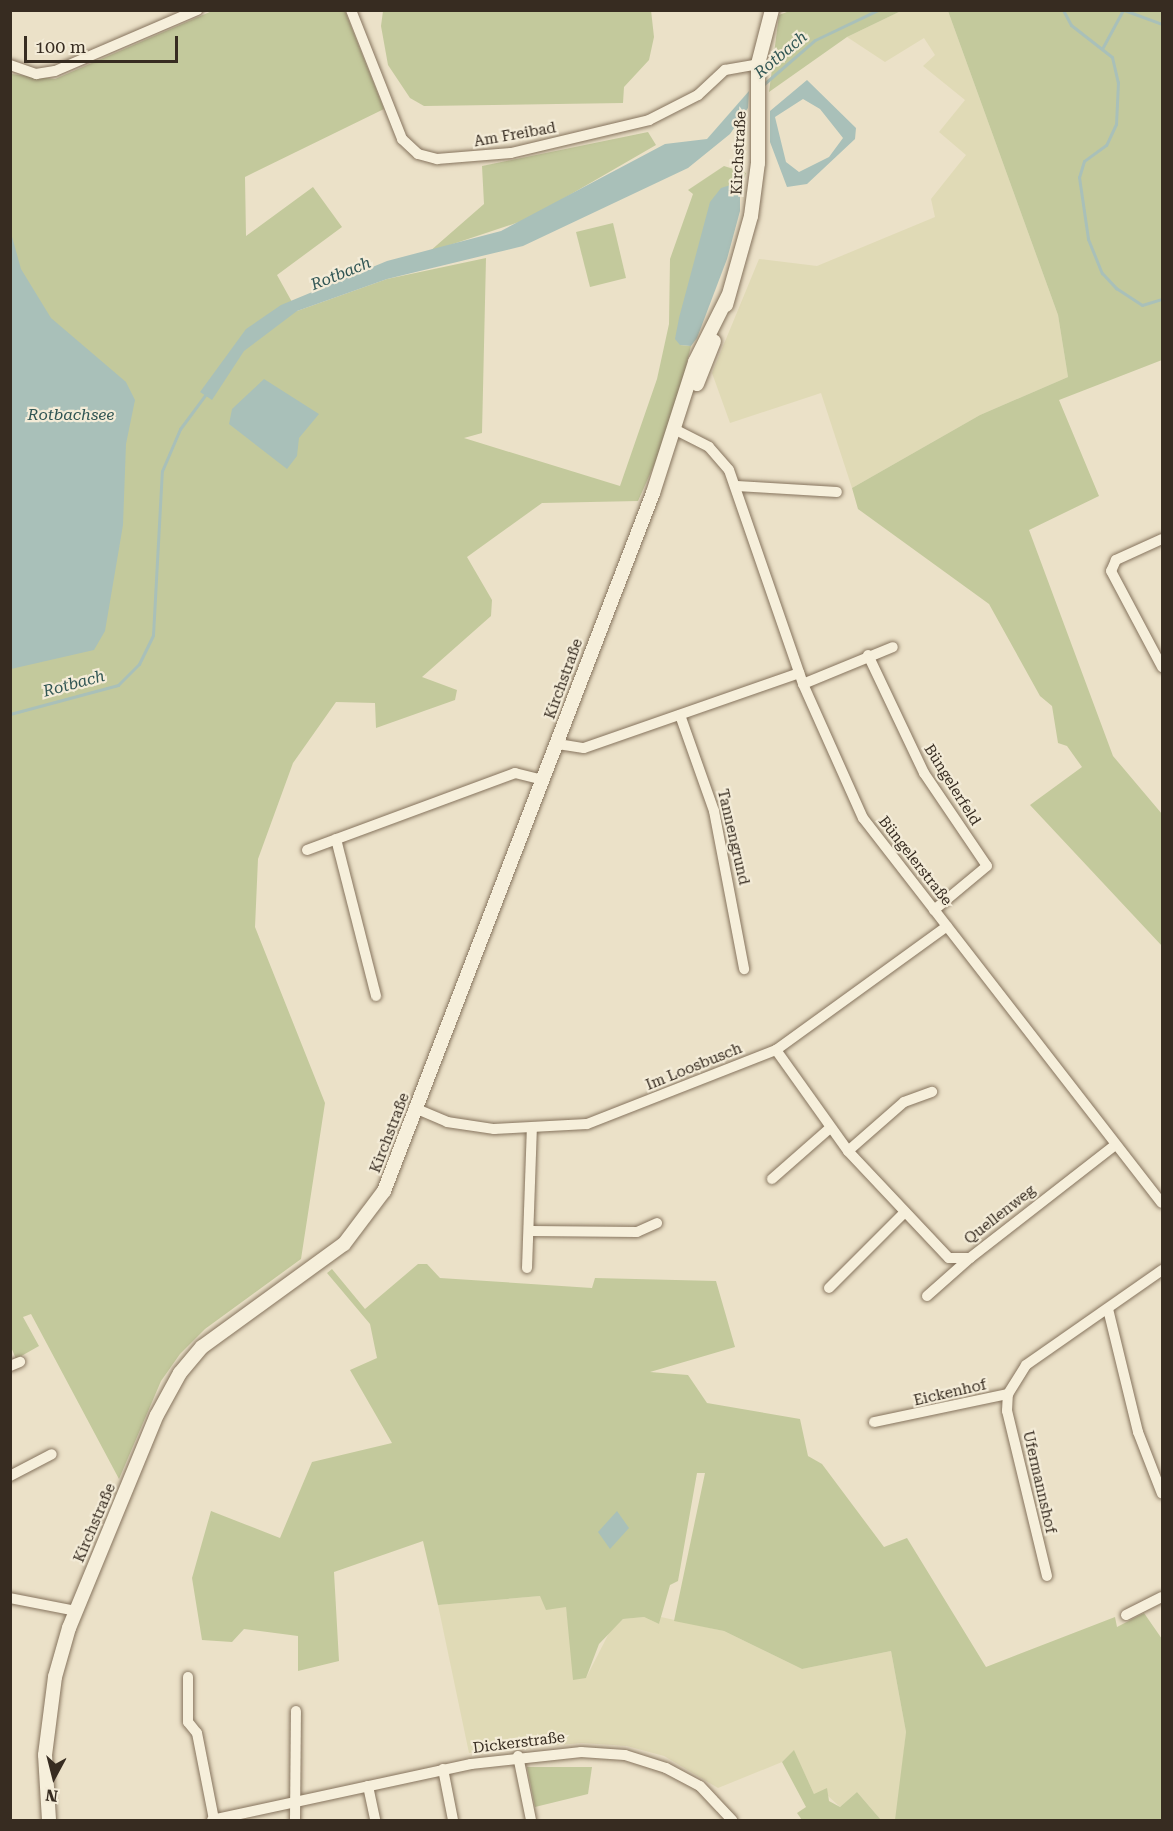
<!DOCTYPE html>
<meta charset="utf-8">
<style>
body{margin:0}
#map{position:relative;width:1173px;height:1831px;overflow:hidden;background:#ebe1c8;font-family:"Roboto Serif",serif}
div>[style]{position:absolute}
.farmland>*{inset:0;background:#e0dab6}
.green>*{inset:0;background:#c3c99c}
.water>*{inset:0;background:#a9c0b9}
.stream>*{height:3px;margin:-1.5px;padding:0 1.5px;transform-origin:1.5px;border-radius:1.5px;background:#a9c0b9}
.roads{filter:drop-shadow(0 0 2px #86745e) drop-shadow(0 0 2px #86745e)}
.minor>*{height:10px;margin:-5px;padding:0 5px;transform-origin:5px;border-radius:5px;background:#f6efdb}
.tertiary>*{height:14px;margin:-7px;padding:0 7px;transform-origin:7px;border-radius:7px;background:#f6efdb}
span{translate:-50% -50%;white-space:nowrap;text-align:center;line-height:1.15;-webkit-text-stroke:4.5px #f3ebd7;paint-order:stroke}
.street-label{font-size:15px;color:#372c21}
.water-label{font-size:16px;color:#315654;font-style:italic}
.frame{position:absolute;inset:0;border:12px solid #372c21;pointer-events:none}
.north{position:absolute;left:24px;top:1747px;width:60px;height:60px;-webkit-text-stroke:4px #f3ebd7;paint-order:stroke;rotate:187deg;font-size:16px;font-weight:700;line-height:24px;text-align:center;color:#372c21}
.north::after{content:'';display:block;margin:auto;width:21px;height:27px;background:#372c21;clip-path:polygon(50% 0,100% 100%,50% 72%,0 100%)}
.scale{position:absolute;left:24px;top:36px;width:154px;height:27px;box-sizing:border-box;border:3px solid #372c21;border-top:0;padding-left:8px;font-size:18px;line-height:21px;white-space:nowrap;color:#372c21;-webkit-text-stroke:4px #f3ebd7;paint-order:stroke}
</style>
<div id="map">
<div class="farmland">
<i style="clip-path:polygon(901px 11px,948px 11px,1058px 315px,1068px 377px,980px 415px,852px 488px,821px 393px,730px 423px,712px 373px,759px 259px,817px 266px,935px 217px,931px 199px,966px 155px,939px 132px,965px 100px,923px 66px,935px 55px,924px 38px,885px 62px,847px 37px)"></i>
<i style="clip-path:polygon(540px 1596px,566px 1606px,573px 1669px,586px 1678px,609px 1633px,623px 1619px,644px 1617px,659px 1624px,661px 1617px,724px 1631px,802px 1669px,891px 1651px,906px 1732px,897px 1819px,881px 1820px,857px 1792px,840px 1807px,827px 1795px,814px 1794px,794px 1751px,782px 1762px,718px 1788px,664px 1756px,627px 1746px,582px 1743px,469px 1753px,438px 1605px)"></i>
</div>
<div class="green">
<i style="clip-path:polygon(651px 10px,654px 37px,649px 60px,624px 87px,623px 103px,424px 106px,410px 98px,388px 65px,381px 26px,383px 11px)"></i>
<i style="clip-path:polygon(792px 10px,901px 10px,901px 11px,847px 37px,769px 92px,779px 15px)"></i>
<i style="clip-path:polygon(212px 11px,345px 11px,384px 109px,245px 177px,246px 236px,313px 187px,342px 227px,277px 275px,297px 311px,387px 279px,486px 258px,482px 433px,464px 438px,620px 486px,657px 379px,669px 324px,670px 259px,693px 194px,688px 190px,724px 166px,746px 173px,680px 345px,691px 346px,671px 427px,638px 501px,542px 503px,467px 557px,492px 600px,491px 616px,422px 677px,457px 690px,455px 700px,376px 728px,375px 703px,336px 702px,293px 763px,258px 859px,255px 927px,325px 1103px,301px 1259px,205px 1329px,180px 1354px,161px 1381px,119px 1479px,31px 1314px,23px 1317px,39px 1346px,16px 1359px,11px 1347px,11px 74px,55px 79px)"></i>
<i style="clip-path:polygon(948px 11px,1162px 11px,1162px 360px,1059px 400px,1099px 496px,1029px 530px,1113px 756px,1162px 814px,1162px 946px,1030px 805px,1082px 767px,1067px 746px,1058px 743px,1052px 706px,1040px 696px,989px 604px,858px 509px,852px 488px,980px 415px,1068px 377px,1058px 315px)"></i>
<i style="clip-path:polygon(648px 132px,656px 145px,528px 219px,429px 252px,484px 204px,482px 166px)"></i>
<i style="clip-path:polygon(613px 223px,626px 278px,590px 287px,576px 232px)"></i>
<i style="clip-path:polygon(418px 1264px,427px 1264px,440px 1278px,592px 1288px,595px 1278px,716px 1281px,735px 1347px,650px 1372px,688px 1375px,707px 1403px,800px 1419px,808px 1456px,822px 1464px,884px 1547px,907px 1538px,986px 1667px,1115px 1617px,1117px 1627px,1144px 1613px,1162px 1639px,1162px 1820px,895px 1820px,906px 1732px,891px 1651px,802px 1669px,724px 1631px,674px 1621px,705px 1473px,697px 1473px,678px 1581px,670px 1585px,659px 1624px,644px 1617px,623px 1619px,599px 1644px,586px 1678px,573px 1680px,566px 1607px,546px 1610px,540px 1596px,438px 1605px,423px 1541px,334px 1572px,339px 1661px,298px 1671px,298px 1636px,244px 1629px,232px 1642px,202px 1640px,192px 1578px,211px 1511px,280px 1538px,312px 1462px,392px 1443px,350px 1370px,377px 1358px,370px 1324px,327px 1273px,332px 1269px,365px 1309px)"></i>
<i style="clip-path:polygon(794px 1750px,814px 1794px,827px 1788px,829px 1801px,840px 1807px,857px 1792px,881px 1820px,802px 1820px,797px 1813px,806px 1807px,782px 1762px)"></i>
<i style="clip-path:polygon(527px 1767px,592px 1767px,588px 1794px,535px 1807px)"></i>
</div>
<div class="water">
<i style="clip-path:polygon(evenodd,807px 80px,856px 128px,855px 139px,807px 184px,787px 187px,770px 142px,770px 111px,807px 80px,803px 99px,820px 109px,843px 138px,829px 157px,799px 172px,786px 162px,775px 117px,803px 99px)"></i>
<i style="clip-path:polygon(749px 91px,748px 108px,730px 134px,688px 168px,523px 246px,387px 279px,297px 311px,244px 351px,212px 400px,200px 392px,246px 329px,281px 305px,387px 261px,501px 231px,665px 144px,707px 139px)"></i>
<i style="clip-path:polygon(740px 182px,740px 211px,727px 259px,697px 338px,691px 346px,680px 345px,675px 339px,679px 318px,710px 202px,721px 188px)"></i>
<i style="clip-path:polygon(11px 233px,21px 269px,51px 318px,126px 382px,135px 400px,126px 444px,123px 525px,105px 631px,94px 650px,11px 669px)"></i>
<i style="clip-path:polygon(264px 379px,319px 414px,299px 438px,297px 456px,287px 469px,229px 424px,232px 409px)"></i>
<i style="clip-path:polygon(617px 1511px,629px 1528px,610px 1549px,598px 1532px)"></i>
</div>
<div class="stream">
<i style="left:1063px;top:10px;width:17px;rotate:62deg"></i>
<i style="left:1071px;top:25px;width:52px;rotate:38deg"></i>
<i style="left:1112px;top:57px;width:26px;rotate:77deg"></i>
<i style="left:1118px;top:82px;width:42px;rotate:92.7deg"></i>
<i style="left:1116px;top:124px;width:23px;rotate:115deg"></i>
<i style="left:1106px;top:145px;width:27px;rotate:144deg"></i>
<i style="left:1084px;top:161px;width:17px;rotate:107deg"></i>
<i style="left:1079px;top:177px;width:63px;rotate:81.7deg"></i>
<i style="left:1088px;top:239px;width:37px;rotate:68deg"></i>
<i style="left:1102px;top:273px;width:21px;rotate:47deg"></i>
<i style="left:1116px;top:288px;width:31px;rotate:33deg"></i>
<i style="left:1142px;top:305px;width:21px;rotate:-17deg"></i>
<i style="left:1124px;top:10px;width:40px;rotate:20.2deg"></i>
<i style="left:1103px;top:47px;width:42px;rotate:-61.6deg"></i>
<i style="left:764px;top:84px;width:67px;rotate:-40.8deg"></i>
<i style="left:815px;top:40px;width:70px;rotate:-25.5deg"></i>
<i style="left:10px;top:714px;width:112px;rotate:-15deg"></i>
<i style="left:118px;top:685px;width:30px;rotate:-45deg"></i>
<i style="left:139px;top:664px;width:32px;rotate:-64deg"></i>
<i style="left:153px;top:635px;width:164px;rotate:-86.9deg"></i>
<i style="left:162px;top:471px;width:46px;rotate:-66.8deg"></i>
<i style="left:180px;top:429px;width:44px;rotate:-53.4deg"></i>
</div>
<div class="roads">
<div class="minor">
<i style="left:351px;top:10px;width:139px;rotate:68.4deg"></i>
<i style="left:402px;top:139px;width:22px;rotate:43deg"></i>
<i style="left:418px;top:154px;width:20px;rotate:15deg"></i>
<i style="left:437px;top:159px;width:74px;rotate:-4.6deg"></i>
<i style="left:511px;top:153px;width:142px;rotate:-13.4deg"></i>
<i style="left:649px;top:120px;width:55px;rotate:-27deg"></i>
<i style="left:698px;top:95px;width:37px;rotate:-43deg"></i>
<i style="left:725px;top:70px;width:34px;rotate:-10deg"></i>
<i style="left:10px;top:65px;width:28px;rotate:19deg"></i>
<i style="left:36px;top:74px;width:19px;rotate:-9deg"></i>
<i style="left:55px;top:71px;width:155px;rotate:-23.2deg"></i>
<i style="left:676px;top:430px;width:37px;rotate:27deg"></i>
<i style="left:709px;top:447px;width:30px;rotate:49deg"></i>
<i style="left:729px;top:470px;width:226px;rotate:70.9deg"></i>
<i style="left:803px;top:684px;width:147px;rotate:65.9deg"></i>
<i style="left:863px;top:818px;width:487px;rotate:52.2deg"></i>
<i style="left:737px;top:486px;width:100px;rotate:3.4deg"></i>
<i style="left:1162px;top:539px;width:51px;rotate:155.5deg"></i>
<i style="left:1116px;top:560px;width:12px;rotate:114deg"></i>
<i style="left:1111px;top:571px;width:109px;rotate:62deg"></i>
<i style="left:868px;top:655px;width:131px;rotate:64.6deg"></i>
<i style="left:924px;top:773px;width:112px;rotate:55.9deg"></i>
<i style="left:987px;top:866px;width:69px;rotate:140.3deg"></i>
<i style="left:803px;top:684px;width:97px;rotate:-22.3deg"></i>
<i style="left:680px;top:715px;width:102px;rotate:70.5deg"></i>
<i style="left:714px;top:811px;width:161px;rotate:79.2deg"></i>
<i style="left:558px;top:744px;width:26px;rotate:9deg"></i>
<i style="left:584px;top:748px;width:228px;rotate:-19.2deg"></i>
<i style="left:336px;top:839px;width:162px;rotate:75.7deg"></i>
<i style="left:307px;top:850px;width:222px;rotate:-20.3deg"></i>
<i style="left:515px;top:773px;width:29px;rotate:14deg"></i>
<i style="left:776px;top:1050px;width:124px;rotate:54.5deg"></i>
<i style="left:848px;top:1151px;width:147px;rotate:46.7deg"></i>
<i style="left:949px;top:1258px;width:21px"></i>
<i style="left:970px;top:1258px;width:184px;rotate:-37.9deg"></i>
<i style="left:417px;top:1109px;width:33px;rotate:23deg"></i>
<i style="left:447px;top:1122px;width:48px;rotate:8.5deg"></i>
<i style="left:494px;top:1129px;width:93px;rotate:-3.1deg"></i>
<i style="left:587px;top:1124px;width:203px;rotate:-21.4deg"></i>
<i style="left:776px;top:1050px;width:211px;rotate:-35.9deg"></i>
<i style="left:848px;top:1151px;width:74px;rotate:-41.2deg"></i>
<i style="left:904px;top:1102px;width:30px;rotate:-20deg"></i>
<i style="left:772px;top:1179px;width:76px;rotate:-41.3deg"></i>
<i style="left:531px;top:1231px;width:106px;rotate:0.5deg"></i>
<i style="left:637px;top:1232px;width:22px;rotate:-24deg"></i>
<i style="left:527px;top:1268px;width:140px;rotate:-88deg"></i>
<i style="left:829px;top:1288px;width:106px;rotate:-45deg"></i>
<i style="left:927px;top:1296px;width:57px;rotate:-41.5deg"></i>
<i style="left:1108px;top:1309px;width:127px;rotate:76.3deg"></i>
<i style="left:1138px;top:1432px;width:66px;rotate:68.8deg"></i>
<i style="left:10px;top:1366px;width:11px;rotate:-22deg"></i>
<i style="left:874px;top:1422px;width:137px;rotate:-11.8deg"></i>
<i style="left:10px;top:1476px;width:47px;rotate:-27.6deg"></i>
<i style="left:1047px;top:1576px;width:170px;rotate:-103.6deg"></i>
<i style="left:1007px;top:1411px;width:17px;rotate:-87deg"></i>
<i style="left:1008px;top:1394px;width:34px;rotate:-58deg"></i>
<i style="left:1026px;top:1365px;width:166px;rotate:-34.9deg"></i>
<i style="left:10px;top:1598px;width:67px;rotate:11.1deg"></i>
<i style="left:1126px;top:1615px;width:40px;rotate:-26.6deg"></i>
<i style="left:188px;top:1677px;width:45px;rotate:90deg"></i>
<i style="left:188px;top:1722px;width:14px;rotate:51deg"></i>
<i style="left:197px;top:1733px;width:89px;rotate:78.9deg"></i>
<i style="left:518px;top:1756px;width:65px;rotate:78.5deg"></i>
<i style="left:443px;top:1769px;width:52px;rotate:78.9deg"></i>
<i style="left:368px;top:1786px;width:35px;rotate:78deg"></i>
<i style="left:212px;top:1820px;width:265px;rotate:-12.2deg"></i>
<i style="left:471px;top:1764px;width:111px;rotate:-6.2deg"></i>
<i style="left:581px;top:1752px;width:44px;rotate:3.9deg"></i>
<i style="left:625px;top:1755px;width:43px;rotate:17.6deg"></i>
<i style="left:666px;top:1768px;width:38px;rotate:28deg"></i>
<i style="left:700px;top:1786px;width:47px;rotate:46.7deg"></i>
<i style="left:295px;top:1820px;width:109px;rotate:-89.5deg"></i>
</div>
<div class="tertiary">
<i style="left:726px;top:305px;width:92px;rotate:-74.3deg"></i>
<i style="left:751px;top:216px;width:53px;rotate:-82.5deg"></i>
<i style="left:758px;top:163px;width:99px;rotate:-90deg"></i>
<i style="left:758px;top:64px;width:56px;rotate:-75.5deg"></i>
<i style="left:697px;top:384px;width:46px;rotate:-68.4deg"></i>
<i style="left:49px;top:1820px;width:65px;rotate:-93.5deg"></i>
<i style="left:45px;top:1755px;width:79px;rotate:-82.7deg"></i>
<i style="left:55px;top:1677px;width:51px;rotate:-74.1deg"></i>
<i style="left:69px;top:1628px;width:230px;rotate:-67.6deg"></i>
<i style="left:157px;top:1415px;width:48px;rotate:-61.3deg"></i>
<i style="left:180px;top:1373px;width:34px;rotate:-50deg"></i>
<i style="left:202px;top:1347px;width:175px;rotate:-36deg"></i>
<i style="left:344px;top:1244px;width:66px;rotate:-53deg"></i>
<i style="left:384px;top:1191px;width:748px;rotate:-68.92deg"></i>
<i style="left:653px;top:493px;width:138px;rotate:-72.2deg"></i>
<i style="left:695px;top:362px;width:74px;rotate:-63.4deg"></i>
</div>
</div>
<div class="street-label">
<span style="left:515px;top:135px;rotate:-10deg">Am Freibad</span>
<span style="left:739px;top:153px;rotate:-87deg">Kirchstraße</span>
<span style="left:564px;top:679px;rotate:-70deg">Kirchstraße</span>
<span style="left:952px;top:785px;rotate:58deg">Büngelerfeld</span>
<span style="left:733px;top:837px;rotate:77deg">Tannengrund</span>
<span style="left:915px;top:861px;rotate:52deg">Büngelerstraße</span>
<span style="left:694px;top:1067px;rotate:-22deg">Im Loosbusch</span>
<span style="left:390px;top:1133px;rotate:-69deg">Kirchstraße</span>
<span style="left:1000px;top:1215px;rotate:-38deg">Quellenweg</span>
<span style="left:950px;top:1393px;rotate:-13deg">Eickenhof</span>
<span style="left:1039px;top:1482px;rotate:77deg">Ufermannshof</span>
<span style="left:95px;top:1523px;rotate:-67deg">Kirchstraße</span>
<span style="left:519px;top:1743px;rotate:-7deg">Dickerstraße</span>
</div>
<div class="water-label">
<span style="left:781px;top:55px;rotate:-40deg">Rotbach</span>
<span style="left:341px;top:274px;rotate:-22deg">Rotbach</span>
<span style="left:71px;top:415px">Rotbachsee</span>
<span style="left:74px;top:684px;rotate:-15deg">Rotbach</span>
</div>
<div class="frame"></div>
<div class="north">N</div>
<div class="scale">100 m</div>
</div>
